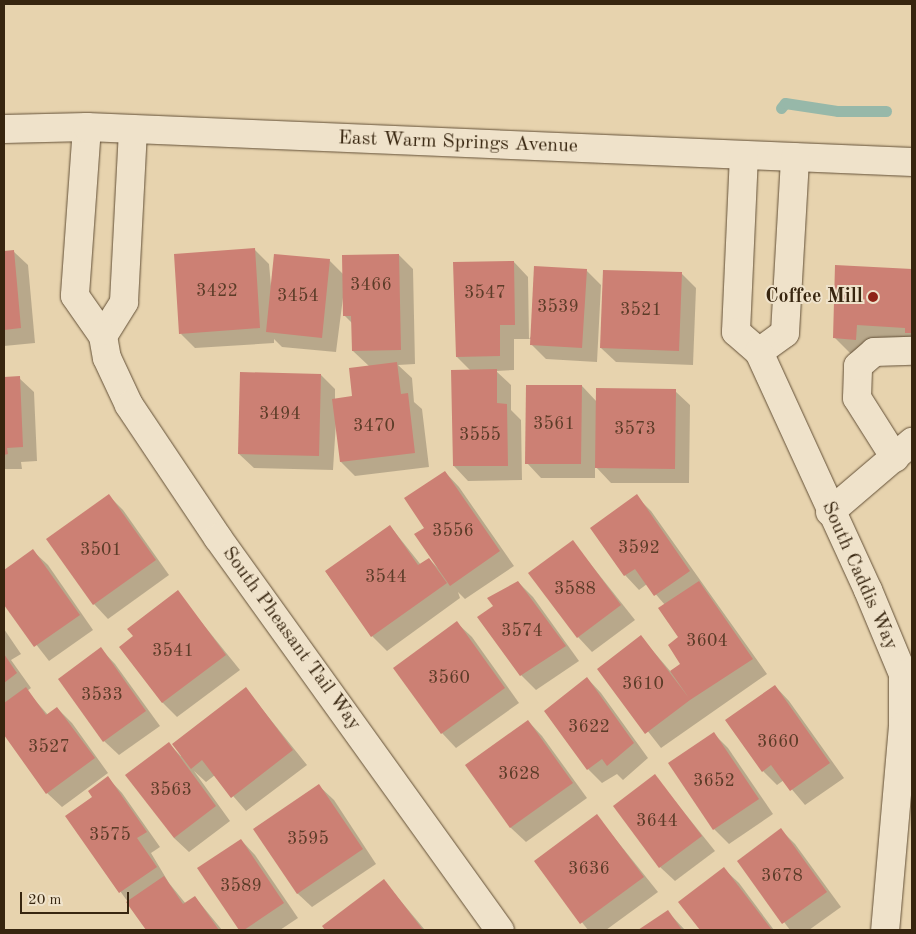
<!DOCTYPE html>
<style>
body{margin:0}
#map{position:relative;width:916px;height:934px;overflow:hidden;background:#e7d3ae;font-family:"Old Standard TT",serif}
div>[style]{position:absolute}
.shadow>*{inset:0;background:#0003}
.stream>*{height:11px;margin:-5.5px;padding:0 5.5px;transform-origin:5.5px;border-radius:5.5px;background:#97b8a9}
.building>*{inset:0;background:#cc8074}
.roads{filter:drop-shadow(0 0 1px #635037) drop-shadow(0 0 1px #635037)}
.minor>*{height:28px;margin:-14px;padding:0 14px;transform-origin:14px;border-radius:14px;background:#efe2ca}
.dots>*{width:14px;height:14px;translate:-50% -50%;box-sizing:border-box;border:2px solid #efe2ca;border-radius:50%}
span{translate:-50% -50%;white-space:nowrap;text-align:center;line-height:1.15;-webkit-text-stroke:4px #efe2ca;paint-order:stroke}
.number-label{font-size:18px;color:#5c3c28}
.number-label span{-webkit-text-stroke-width:0}
.street-label{font-size:20px;color:#37250f}
.poi-label{font-size:20px;color:#37250f;font-weight:700}
.right{translate:-100% -50%;text-align:right}
.frame{position:absolute;inset:0;border:5px solid #37250f;pointer-events:none}
.scale{position:absolute;left:20px;top:892px;width:109px;height:22px;box-sizing:border-box;border:2px solid #37250f;border-top:0;padding-left:6px;font-size:15px;line-height:18px;white-space:nowrap;color:#37250f;-webkit-text-stroke:4px #efe2ca;paint-order:stroke}
</style>
<div id="map">
<div class="shadow">
<i style="clip-path:polygon(254px 249px,269px 264px,271px 286px,329px 260px,344px 275px,399px 255px,413px 269px,415px 364px,398px 365px,412px 378px,414px 402px,422px 409px,429px 467px,355px 476px,341px 462px,336px 422px,333px 470px,254px 468px,239px 454px,321px 375px,335px 389px,335px 400px,354px 397px,370px 367px,353px 351px,353px 324px,344px 315px,344px 290px,336px 352px,282px 347px,274px 339px,274px 343px,195px 348px,181px 334px)"></i>
<i style="clip-path:polygon(13px 251px,28px 265px,35px 343px,4px 346px,4px 252px)"></i>
<i style="clip-path:polygon(514px 262px,528px 277px,529px 339px,586px 270px,601px 285px,597px 362px,546px 359px,531px 344px,532px 339px,514px 339px,514px 370px,496px 371px,511px 385px,511px 410px,521px 420px,522px 480px,468px 481px,454px 466px,471px 371px,457px 357px)"></i>
<i style="clip-path:polygon(836px 267px,912px 270px,912px 347px,855px 358px,834px 337px)"></i>
<i style="clip-path:polygon(681px 273px,696px 288px,693px 365px,616px 362px,601px 348px)"></i>
<i style="clip-path:polygon(4px 378px,19px 378px,34px 392px,37px 461px,21px 462px,22px 469px,4px 469px)"></i>
<i style="clip-path:polygon(582px 386px,597px 402px,675px 391px,690px 405px,689px 483px,611px 483px,595px 466px,595px 478px,541px 478px,527px 463px)"></i>
<i style="clip-path:polygon(445px 472px,459px 487px,514px 566px,465px 599px,458px 592px,460px 598px,387px 651px,372px 636px,326px 572px,390px 526px,421px 565px,429px 559px,438px 568px,426px 528px)"></i>
<i style="clip-path:polygon(109px 496px,123px 510px,169px 575px,108px 619px,94px 604px)"></i>
<i style="clip-path:polygon(636px 496px,651px 511px,767px 674px,661px 748px,599px 669px,641px 637px,671px 672px,682px 664px,680px 638px,665px 605px,647px 584px,639px 590px,625px 575px)"></i>
<i style="clip-path:polygon(573px 542px,635px 620px,592px 652px,578px 637px)"></i>
<i style="clip-path:polygon(33px 551px,48px 565px,93px 630px,49px 661px,4px 603px,4px 572px)"></i>
<i style="clip-path:polygon(518px 582px,533px 597px,579px 661px,536px 690px,521px 675px,494px 606px)"></i>
<i style="clip-path:polygon(177px 592px,240px 670px,177px 717px,162px 702px,134px 636px)"></i>
<i style="clip-path:polygon(457px 623px,472px 637px,519px 703px,456px 748px,442px 733px,395px 668px)"></i>
<i style="clip-path:polygon(4px 629px,21px 654px,11px 660px,31px 688px,27px 691px,48px 715px,57px 708px,72px 723px,108px 773px,62px 807px,47px 793px,4px 733px)"></i>
<i style="clip-path:polygon(101px 649px,115px 664px,160px 726px,119px 755px,104px 741px)"></i>
<i style="clip-path:polygon(587px 678px,601px 693px,648px 758px,623px 780px,617px 774px,602px 783px,588px 769px)"></i>
<i style="clip-path:polygon(775px 686px,789px 701px,844px 778px,805px 805px,784px 780px,777px 785px,763px 771px)"></i>
<i style="clip-path:polygon(246px 689px,307px 765px,246px 811px,215px 775px,206px 782px,194px 771px,230px 821px,189px 852px,174px 838px,169px 744px,181px 756px)"></i>
<i style="clip-path:polygon(528px 721px,542px 736px,587px 798px,526px 842px,511px 828px,466px 765px)"></i>
<i style="clip-path:polygon(714px 734px,728px 748px,773px 814px,729px 844px,714px 829px)"></i>
<i style="clip-path:polygon(655px 776px,715px 851px,675px 881px,660px 867px)"></i>
<i style="clip-path:polygon(108px 778px,122px 793px,160px 847px,151px 853px,169px 883px,186px 904px,195px 897px,222px 930px,148px 930px,67px 817px,94px 798px)"></i>
<i style="clip-path:polygon(319px 786px,334px 800px,376px 864px,312px 907px,297px 893px)"></i>
<i style="clip-path:polygon(597px 816px,658px 892px,606px 930px,588px 930px,535px 862px)"></i>
<i style="clip-path:polygon(781px 830px,795px 844px,841px 907px,809px 930px,790px 930px,738px 861px)"></i>
<i style="clip-path:polygon(241px 840px,255px 855px,298px 918px,280px 930px,240px 930px,199px 869px)"></i>
<i style="clip-path:polygon(724px 869px,739px 883px,774px 930px,701px 930px,680px 902px)"></i>
<i style="clip-path:polygon(384px 881px,425px 930px,327px 930px,324px 926px)"></i>
<i style="clip-path:polygon(668px 912px,685px 930px,641px 930px)"></i>
</div>
<div class="stream">
<i style="left:781px;top:108px;width:6px;rotate:-51deg"></i>
<i style="left:785px;top:103px;width:54px;rotate:8.6deg"></i>
<i style="left:838px;top:111px;width:48px"></i>
</div>
<div class="building">
<i style="clip-path:polygon(255px 248px,260px 328px,179px 334px,174px 254px)"></i>
<i style="clip-path:polygon(14px 250px,21px 328px,4px 330px,4px 251px)"></i>
<i style="clip-path:polygon(274px 254px,330px 259px,322px 338px,266px 332px)"></i>
<i style="clip-path:polygon(399px 254px,401px 350px,352px 351px,351px 316px,343px 316px,342px 255px)"></i>
<i style="clip-path:polygon(514px 261px,515px 325px,500px 325px,500px 356px,456px 357px,453px 262px)"></i>
<i style="clip-path:polygon(835px 265px,912px 269px,912px 333px,905px 333px,905px 328px,857px 325px,856px 340px,833px 338px)"></i>
<i style="clip-path:polygon(534px 266px,587px 269px,582px 348px,530px 345px)"></i>
<i style="clip-path:polygon(603px 270px,682px 272px,679px 351px,600px 348px)"></i>
<i style="clip-path:polygon(397px 362px,401px 394px,408px 393px,415px 453px,340px 462px,332px 399px,352px 396px,349px 368px)"></i>
<i style="clip-path:polygon(497px 369px,497px 403px,507px 404px,508px 466px,453px 466px,451px 370px)"></i>
<i style="clip-path:polygon(240px 372px,321px 374px,319px 456px,238px 454px)"></i>
<i style="clip-path:polygon(20px 376px,23px 447px,7px 448px,8px 454px,4px 455px,4px 377px)"></i>
<i style="clip-path:polygon(526px 385px,582px 385px,581px 464px,525px 464px)"></i>
<i style="clip-path:polygon(596px 388px,676px 389px,675px 469px,595px 468px)"></i>
<i style="clip-path:polygon(445px 471px,500px 551px,450px 586px,414px 534px,424px 528px,404px 498px)"></i>
<i style="clip-path:polygon(109px 494px,156px 560px,93px 605px,46px 539px)"></i>
<i style="clip-path:polygon(637px 494px,690px 571px,654px 596px,635px 569px,624px 576px,590px 528px)"></i>
<i style="clip-path:polygon(390px 525px,418px 565px,429px 558px,447px 583px,371px 637px,325px 571px)"></i>
<i style="clip-path:polygon(573px 540px,621px 605px,577px 638px,528px 573px)"></i>
<i style="clip-path:polygon(33px 549px,80px 615px,34px 647px,4px 605px,4px 570px)"></i>
<i style="clip-path:polygon(518px 581px,566px 646px,520px 676px,477px 617px,493px 606px,487px 598px)"></i>
<i style="clip-path:polygon(699px 581px,753px 659px,690px 700px,645px 734px,597px 669px,641px 635px,689px 698px,670px 671px,680px 664px,668px 645px,678px 637px,658px 608px)"></i>
<i style="clip-path:polygon(178px 590px,226px 655px,162px 703px,119px 647px,133px 636px,127px 629px)"></i>
<i style="clip-path:polygon(457px 621px,505px 688px,441px 734px,393px 668px)"></i>
<i style="clip-path:polygon(101px 647px,146px 711px,103px 742px,58px 679px)"></i>
<i style="clip-path:polygon(4px 654px,17px 673px,4px 683px)"></i>
<i style="clip-path:polygon(587px 677px,634px 743px,607px 766px,602px 759px,587px 770px,544px 711px)"></i>
<i style="clip-path:polygon(775px 685px,830px 763px,790px 791px,771px 765px,762px 772px,725px 720px)"></i>
<i style="clip-path:polygon(26px 687px,46px 715px,57px 707px,95px 758px,46px 794px,4px 735px,4px 703px)"></i>
<i style="clip-path:polygon(246px 687px,293px 750px,231px 798px,202px 760px,191px 769px,172px 744px)"></i>
<i style="clip-path:polygon(528px 720px,573px 783px,510px 828px,465px 765px)"></i>
<i style="clip-path:polygon(714px 732px,759px 799px,713px 830px,668px 763px)"></i>
<i style="clip-path:polygon(169px 742px,216px 806px,174px 838px,125px 775px)"></i>
<i style="clip-path:polygon(655px 774px,702px 836px,659px 868px,613px 806px)"></i>
<i style="clip-path:polygon(108px 776px,147px 832px,137px 838px,157px 867px,119px 893px,65px 816px,92px 797px,88px 791px)"></i>
<i style="clip-path:polygon(319px 784px,363px 849px,297px 894px,253px 829px)"></i>
<i style="clip-path:polygon(597px 814px,644px 877px,580px 924px,534px 861px)"></i>
<i style="clip-path:polygon(781px 828px,827px 892px,782px 924px,737px 861px)"></i>
<i style="clip-path:polygon(241px 839px,284px 903px,244px 930px,239px 930px,197px 868px)"></i>
<i style="clip-path:polygon(724px 867px,772px 930px,700px 930px,678px 902px)"></i>
<i style="clip-path:polygon(164px 876px,183px 904px,195px 896px,219px 930px,146px 930px,126px 902px)"></i>
<i style="clip-path:polygon(384px 879px,423px 930px,325px 930px,322px 926px)"></i>
<i style="clip-path:polygon(668px 910px,682px 930px,638px 930px)"></i>
</div>
<div class="roads">
<div class="minor">
<i style="left:87px;top:127px;width:169px;rotate:94.1deg"></i>
<i style="left:75px;top:296px;width:49px;rotate:55deg"></i>
<i style="left:103px;top:336px;width:40px;rotate:-58deg"></i>
<i style="left:124px;top:302px;width:173px;rotate:-87deg"></i>
<i style="left:4px;top:129px;width:83px;rotate:-1.4deg"></i>
<i style="left:87px;top:127px;width:826px;rotate:2.43deg"></i>
<i style="left:744px;top:155px;width:177px;rotate:92.6deg"></i>
<i style="left:736px;top:332px;width:30px;rotate:41deg"></i>
<i style="left:759px;top:352px;width:32px;rotate:-36deg"></i>
<i style="left:785px;top:333px;width:176px;rotate:-86.7deg"></i>
<i style="left:103px;top:336px;width:22px;rotate:80deg"></i>
<i style="left:107px;top:358px;width:52px;rotate:64.9deg"></i>
<i style="left:129px;top:405px;width:160px;rotate:56.2deg"></i>
<i style="left:218px;top:538px;width:483px;rotate:54.3deg"></i>
<i style="left:759px;top:352px;width:262px;rotate:65.4deg"></i>
<i style="left:868px;top:590px;width:91px;rotate:67.4deg"></i>
<i style="left:903px;top:674px;width:52px;rotate:90deg"></i>
<i style="left:903px;top:726px;width:205px;rotate:95deg"></i>
<i style="left:895px;top:458px;width:71px;rotate:-122.3deg"></i>
<i style="left:857px;top:398px;width:32px;rotate:-88deg"></i>
<i style="left:858px;top:366px;width:21px;rotate:-41deg"></i>
<i style="left:874px;top:352px;width:38px;rotate:-2deg"></i>
<i style="left:830px;top:512px;width:108px;rotate:-40.5deg"></i>
</div>
</div>
<div class="dots">
<i style="left:873px;top:297px;background:#8f2418"></i>
</div>
<div class="number-label">
<span style="left:371px;top:285px">3466</span>
<span style="left:217px;top:291px">3422</span>
<span style="left:485px;top:293px">3547</span>
<span style="left:298px;top:296px">3454</span>
<span style="left:558px;top:307px">3539</span>
<span style="left:641px;top:310px">3521</span>
<span style="left:280px;top:414px">3494</span>
<span style="left:554px;top:424px">3561</span>
<span style="left:374px;top:426px">3470</span>
<span style="left:635px;top:429px">3573</span>
<span style="left:480px;top:435px">3555</span>
<span style="left:453px;top:531px">3556</span>
<span style="left:639px;top:548px">3592</span>
<span style="left:101px;top:550px">3501</span>
<span style="left:386px;top:577px">3544</span>
<span style="left:575px;top:589px">3588</span>
<span style="left:522px;top:631px">3574</span>
<span style="left:707px;top:641px">3604</span>
<span style="left:173px;top:651px">3541</span>
<span style="left:449px;top:678px">3560</span>
<span style="left:643px;top:684px">3610</span>
<span style="left:102px;top:695px">3533</span>
<span style="left:589px;top:727px">3622</span>
<span style="left:778px;top:742px">3660</span>
<span style="left:49px;top:747px">3527</span>
<span style="left:519px;top:774px">3628</span>
<span style="left:714px;top:781px">3652</span>
<span style="left:171px;top:790px">3563</span>
<span style="left:657px;top:821px">3644</span>
<span style="left:110px;top:835px">3575</span>
<span style="left:308px;top:839px">3595</span>
<span style="left:589px;top:869px">3636</span>
<span style="left:782px;top:876px">3678</span>
<span style="left:241px;top:886px">3589</span>
</div>
<div class="street-label">
<span style="left:458px;top:143px;rotate:2deg">East Warm Springs Avenue</span>
<span style="left:859px;top:576px;rotate:66deg">South Caddis Way</span>
<span style="left:291px;top:639px;rotate:54deg">South Pheasant Tail Way</span>
</div>
<div class="poi-label">
<span class="right" style="left:863px;top:297px">Coffee Mill</span>
</div>
<div class="frame"></div>
<div class="scale">20 m</div>
</div>
